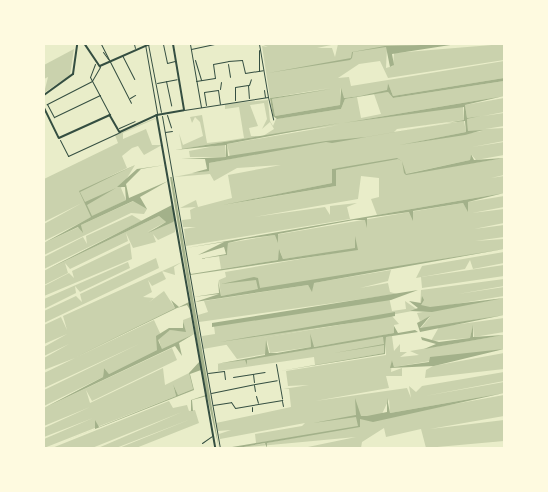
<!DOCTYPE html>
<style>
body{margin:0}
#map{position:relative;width:548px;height:492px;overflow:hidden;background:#e9edc9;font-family:Signika,sans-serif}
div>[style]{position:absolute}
.green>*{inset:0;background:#cad2ad}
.water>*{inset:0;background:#a3b18a}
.service>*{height:1px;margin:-0.5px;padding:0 0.5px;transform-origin:0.5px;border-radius:0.5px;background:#344e41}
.minor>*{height:1px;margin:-0.5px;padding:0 0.5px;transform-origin:0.5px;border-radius:0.5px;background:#344e41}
.tertiary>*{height:1.5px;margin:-0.75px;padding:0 0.75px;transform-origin:0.75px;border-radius:0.75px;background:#344e41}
.secondary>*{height:2px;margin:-1px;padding:0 1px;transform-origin:1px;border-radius:1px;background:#344e41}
span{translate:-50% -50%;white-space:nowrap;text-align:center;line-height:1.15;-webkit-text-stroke:6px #fefae0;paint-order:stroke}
.frame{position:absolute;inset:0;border:45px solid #fefae0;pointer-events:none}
</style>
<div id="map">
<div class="green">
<i style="clip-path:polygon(261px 44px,336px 44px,317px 48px,332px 48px,335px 57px,338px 44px,436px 44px,387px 47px,386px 68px,393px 66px,394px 53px,504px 44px,504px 60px,388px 78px,380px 61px,359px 64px,338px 78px,349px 77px,351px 86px,504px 61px,504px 78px,393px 96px,388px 83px,387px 91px,360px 96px,343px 98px,340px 88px,340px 105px,275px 116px,272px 99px,330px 88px,270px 98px,262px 46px,268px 47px)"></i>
<i style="clip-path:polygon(74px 49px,70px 75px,44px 93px,48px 77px,44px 79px,44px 65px)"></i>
<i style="clip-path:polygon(evenodd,504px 81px,504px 96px,343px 123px,463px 106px,464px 120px,397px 129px,394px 132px,464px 121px,466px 132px,401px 145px,482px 131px,468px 131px,467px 119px,481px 116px,467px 118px,465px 105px,504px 98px,504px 112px,483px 116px,504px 113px,504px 126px,485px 129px,504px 128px,504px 141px,472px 147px,504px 142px,504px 155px,476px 160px,471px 154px,470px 160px,405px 174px,504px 158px,504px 175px,491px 178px,504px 176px,504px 193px,377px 215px,371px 199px,379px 197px,379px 178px,361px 176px,358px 199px,254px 217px,325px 207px,330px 215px,330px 206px,357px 203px,347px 207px,350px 219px,186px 246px,184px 229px,196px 227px,183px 227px,182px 220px,191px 219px,190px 210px,196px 207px,180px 208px,196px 200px,198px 207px,232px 198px,228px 175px,281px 165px,237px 168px,214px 181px,210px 174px,174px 177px,209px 170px,209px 163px,297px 146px,230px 157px,227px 144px,339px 125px,263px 136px,274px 129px,270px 122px,262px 129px,267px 119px,264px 103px,250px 105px,258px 126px,249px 128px,251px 136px,261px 136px,182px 149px,179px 133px,183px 145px,203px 136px,200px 122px,195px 117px,192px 123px,190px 117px,202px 115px,207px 143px,225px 141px,244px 138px,239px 107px,225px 109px,225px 104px,268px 100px,270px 121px,273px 126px,276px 119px,341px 109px,345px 99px,357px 97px,361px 118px,381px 114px,374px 94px,388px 92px,393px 98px,504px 81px,354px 166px,336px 170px,336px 186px,224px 205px,332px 183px,332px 169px,354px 166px)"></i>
<i style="clip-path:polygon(155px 118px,158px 123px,155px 119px,123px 133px,123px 139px,146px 129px,152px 145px,162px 145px,144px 155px,138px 146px,132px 148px,122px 156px,127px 168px,102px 180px,135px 165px,121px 188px,126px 200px,44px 241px,44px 224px,82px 203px,44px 222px,44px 179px,118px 143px,115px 135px)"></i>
<i style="clip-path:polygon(225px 144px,226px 157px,190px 157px,189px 151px)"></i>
<i style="clip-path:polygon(504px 196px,504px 207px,472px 213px,504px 209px,504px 223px,474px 229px,504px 225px,504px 237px,475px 241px,504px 239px,504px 249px,221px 296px,219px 280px,226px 277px,225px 272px,358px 249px,283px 259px,280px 251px,278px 260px,221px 269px,219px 256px,227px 255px,228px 243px,463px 203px,468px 211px,468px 202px)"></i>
<i style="clip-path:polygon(138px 199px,147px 209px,144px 214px,131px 213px,44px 255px,44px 243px,79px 227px,82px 232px,81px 225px)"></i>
<i style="clip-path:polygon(132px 215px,142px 221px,44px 269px,44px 257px,83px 237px,87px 244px,86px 236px)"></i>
<i style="clip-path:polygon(159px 216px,166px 222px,147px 232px,175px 220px,175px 232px,158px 240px,153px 234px,156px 242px,133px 248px,126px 233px,128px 241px,70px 269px,65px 263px,68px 273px,44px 285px,44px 271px)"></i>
<i style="clip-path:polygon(130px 243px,132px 259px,44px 296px,44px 286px,69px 273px,74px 278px,72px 271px)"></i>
<i style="clip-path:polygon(504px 252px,504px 263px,473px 269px,470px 260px,465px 269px,416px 278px,422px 266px)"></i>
<i style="clip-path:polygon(156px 258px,159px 268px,44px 323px,44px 311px,76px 296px,82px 302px,80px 294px)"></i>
<i style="clip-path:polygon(128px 262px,130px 268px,80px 292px,75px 286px,76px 293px,44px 309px,44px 299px)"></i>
<i style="clip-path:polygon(182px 262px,174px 267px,175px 275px,162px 271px,166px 279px,152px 286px,148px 280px,152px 292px,143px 297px,154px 298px,148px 303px,164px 291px,175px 308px,77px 357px,154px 320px,160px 333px,157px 350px,109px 374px,104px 368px,103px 377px,44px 406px,44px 390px,139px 344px,44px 388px,44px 373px,75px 358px,44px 370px,44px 358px,69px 344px,44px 356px,44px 347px,67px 334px,44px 344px,44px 325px,61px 317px,67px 330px,63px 316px)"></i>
<i style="clip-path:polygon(504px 265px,504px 276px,422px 288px,421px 277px)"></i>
<i style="clip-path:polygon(391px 270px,388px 281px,360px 288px,388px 283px,390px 292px,397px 294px,199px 322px,198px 315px,208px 312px,204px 301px,308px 285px,312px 291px,313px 283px)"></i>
<i style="clip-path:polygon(504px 279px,504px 286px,458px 294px,504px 287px,504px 296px,420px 310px,421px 290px)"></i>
<i style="clip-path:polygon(384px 297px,389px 297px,392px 311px,406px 309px,405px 301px,418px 310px,203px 349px,202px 336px,215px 334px,214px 326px)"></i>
<i style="clip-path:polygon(504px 298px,504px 315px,420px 329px,430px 317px,420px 321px,417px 313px)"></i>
<i style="clip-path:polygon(392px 316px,399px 324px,394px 325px,394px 333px,359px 340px,384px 337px,384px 353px,315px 365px,314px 357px,218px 371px,218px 364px,316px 348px,338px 343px,313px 347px,310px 333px,311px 347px,270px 353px,267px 340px,266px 354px,237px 359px,226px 344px)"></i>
<i style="clip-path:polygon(191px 317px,194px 334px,162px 350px,158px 337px,170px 330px,185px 331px,183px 320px)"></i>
<i style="clip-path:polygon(504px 318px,504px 332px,474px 337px,473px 326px,470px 338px,431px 341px,439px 327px)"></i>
<i style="clip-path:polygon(504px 335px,504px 349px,394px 367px,392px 360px,391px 372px,402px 368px,402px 376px,386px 376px,389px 388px,315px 401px,407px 388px,411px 398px,409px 386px,416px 392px,422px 386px,504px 372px,504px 381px,425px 396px,504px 382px,504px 393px,390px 413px,389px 399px,382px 414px,383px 417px,504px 395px,504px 416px,430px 429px,504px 420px,504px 441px,426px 448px,421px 429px,386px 437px,384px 428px,362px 442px,361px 448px,303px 448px,356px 437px,238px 448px,316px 434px,256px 443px,255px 434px,302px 426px,305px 423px,220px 439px,219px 434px,231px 430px,218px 431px,216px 423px,291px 407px,289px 389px,283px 389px,309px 385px,288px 386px,286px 371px,386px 355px,386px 337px,392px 336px,394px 351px,400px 344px,400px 352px,407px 352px,400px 357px,419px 355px,410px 351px)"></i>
<i style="clip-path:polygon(172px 348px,177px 360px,92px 401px,86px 390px,90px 403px,163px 368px,165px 385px,189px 373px,193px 389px,178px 395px,173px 384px,176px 396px,44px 448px,44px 439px,93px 418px,44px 437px,44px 428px,90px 407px,44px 426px,44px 408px)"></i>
<i style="clip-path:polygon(504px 353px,504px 369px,425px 378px,426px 370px,433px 366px)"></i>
<i style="clip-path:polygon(169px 401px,173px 408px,187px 405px,189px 411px,195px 410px,199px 423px,136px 448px,119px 448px,191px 419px,116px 448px,98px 448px,182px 412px,92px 448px,52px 448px)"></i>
</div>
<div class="water">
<i style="clip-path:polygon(457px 44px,392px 54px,394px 65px,390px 67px,386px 47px,353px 52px,352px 58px,350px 60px,268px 73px,351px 58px,352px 52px,385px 46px)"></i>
<i style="clip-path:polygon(504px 78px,504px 81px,393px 98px,388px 92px,345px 99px,341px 109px,277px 119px,273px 116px,270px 98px,331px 89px,272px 99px,275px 116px,340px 105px,341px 88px,344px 98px,360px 96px,387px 90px,388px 83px,393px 96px)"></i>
<i style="clip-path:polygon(504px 96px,465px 105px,467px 118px,481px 116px,467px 119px,468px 131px,483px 130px,465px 135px,400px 145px,466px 132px,465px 121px,447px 123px,332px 143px,326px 142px,209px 163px,209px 171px,192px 173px,207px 169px,205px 159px,181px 159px,226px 157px,226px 145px,175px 150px,340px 123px,227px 144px,228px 156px,326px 141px,366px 137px,464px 120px,464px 107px,343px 123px)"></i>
<i style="clip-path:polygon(471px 154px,474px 160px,504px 158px,406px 175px,404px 173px,402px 161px,398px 159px,336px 170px,336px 186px,223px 205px,332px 183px,332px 169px,397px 158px,402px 161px,406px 174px,470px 160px)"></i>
<i style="clip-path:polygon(135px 165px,80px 192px,85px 202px,116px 188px,87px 205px,92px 216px,126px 200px,125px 187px,117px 187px,137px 169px,165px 165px,141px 169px,126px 184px,129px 198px,168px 181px,140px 197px,147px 209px,133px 201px,81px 225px,83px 233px,78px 227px,44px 243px,91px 217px,79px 191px)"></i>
<i style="clip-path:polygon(170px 177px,172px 177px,219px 448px,207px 396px,192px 400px,193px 411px,191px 411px,191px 400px,206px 395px)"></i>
<i style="clip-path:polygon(504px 193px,468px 202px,468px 212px,463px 203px,413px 211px,413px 221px,409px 212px,367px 218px,367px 228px,365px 220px,354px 220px,278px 234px,278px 243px,275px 235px,245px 239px,228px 243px,227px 255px,199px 259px,226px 254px,224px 247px,198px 255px,224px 242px,186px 248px)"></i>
<i style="clip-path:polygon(172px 205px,175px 220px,173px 222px,148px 233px,166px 222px,159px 216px,44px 271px)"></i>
<i style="clip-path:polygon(355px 236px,358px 250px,190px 275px,189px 270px,191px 274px,278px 260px,279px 249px,283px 259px,355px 248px)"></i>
<i style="clip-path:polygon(504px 249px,314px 283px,312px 292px,308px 285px,195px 302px,219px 294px,193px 297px,219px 293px,218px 280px,221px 296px,258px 289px,256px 280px,221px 284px,254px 277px,258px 278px,260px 288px)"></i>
<i style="clip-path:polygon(418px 290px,391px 300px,212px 327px,212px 323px)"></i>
<i style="clip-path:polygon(422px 296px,424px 300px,421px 305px,430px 307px,504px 298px,432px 312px,410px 311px,418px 308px,409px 301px,421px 303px)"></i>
<i style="clip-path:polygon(171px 300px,179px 307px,189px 302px,190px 310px,187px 305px,177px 308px,76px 357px,175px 308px)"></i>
<i style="clip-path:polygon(395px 312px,395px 316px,379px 319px,220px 342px)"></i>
<i style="clip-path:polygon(504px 315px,420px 332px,417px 323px,430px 316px,420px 328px)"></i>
<i style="clip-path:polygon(183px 321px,186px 332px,170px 330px,158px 340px,162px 349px,194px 334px,179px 343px,182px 356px,175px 346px,44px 408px,103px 377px,104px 368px,109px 374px,157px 350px,156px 336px,169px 328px,183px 328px)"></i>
<i style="clip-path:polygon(473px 325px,473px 337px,504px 335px,424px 349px,436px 344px,422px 340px,421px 337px,439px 342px,470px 338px)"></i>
<i style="clip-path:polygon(394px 326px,398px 333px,415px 330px,418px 332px,386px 337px,385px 354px,280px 371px,384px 353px,384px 345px,334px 353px,384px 344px,383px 337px,247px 360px,247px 365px,245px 360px,216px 364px,265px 355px,266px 340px,269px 353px,277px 353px,311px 347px,310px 333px,314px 347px,394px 333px)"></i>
<i style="clip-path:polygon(504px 349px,434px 366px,390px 368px,392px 360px,394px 367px,429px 362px,430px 357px)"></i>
<i style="clip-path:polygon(200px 361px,201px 370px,190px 374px,194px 390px,47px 448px,95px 429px,95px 420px,99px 427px,176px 396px,173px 384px,178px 395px,193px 389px,189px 373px)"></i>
<i style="clip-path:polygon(504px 393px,373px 422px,360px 419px,360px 427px,267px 443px,267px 448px,265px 443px,238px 448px,226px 448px,358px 426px,356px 417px,313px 423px,356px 415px,355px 398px,361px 416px,367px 416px,387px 412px,387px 398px,390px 413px)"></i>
</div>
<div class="service">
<i style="left:264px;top:90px;width:7px;rotate:82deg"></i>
<i style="left:268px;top:97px;width:23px;rotate:77deg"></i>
<i style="left:167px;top:115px;width:13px;rotate:72deg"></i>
<i style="left:165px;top:132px;width:7px;rotate:-8deg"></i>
<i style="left:254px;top:385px;width:6px;rotate:81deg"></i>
<i style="left:256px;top:396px;width:7px;rotate:74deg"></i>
<i style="left:202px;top:443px;width:12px;rotate:-35deg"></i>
</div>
<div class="minor">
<i style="left:101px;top:44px;width:66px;rotate:63deg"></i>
<i style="left:134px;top:44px;width:4px;rotate:76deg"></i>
<i style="left:145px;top:44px;width:70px;rotate:80.1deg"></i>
<i style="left:148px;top:44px;width:69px;rotate:79.2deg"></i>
<i style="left:163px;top:44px;width:19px;rotate:78deg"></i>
<i style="left:167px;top:63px;width:8px;rotate:-14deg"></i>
<i style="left:190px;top:44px;width:64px;rotate:80.1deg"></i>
<i style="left:191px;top:49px;width:25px;rotate:-12deg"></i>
<i style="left:259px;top:50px;width:21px;rotate:90deg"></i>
<i style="left:103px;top:52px;width:9px;rotate:54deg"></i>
<i style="left:122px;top:55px;width:27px;rotate:63deg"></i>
<i style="left:195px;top:60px;width:21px;rotate:73deg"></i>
<i style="left:95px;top:64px;width:14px;rotate:111deg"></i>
<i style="left:90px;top:77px;width:41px;rotate:62.2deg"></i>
<i style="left:228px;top:64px;width:13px;rotate:81deg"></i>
<i style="left:100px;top:67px;width:16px;rotate:120deg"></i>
<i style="left:92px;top:81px;width:51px;rotate:152.9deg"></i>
<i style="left:47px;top:104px;width:15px;rotate:62deg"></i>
<i style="left:54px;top:117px;width:51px;rotate:-25.6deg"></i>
<i style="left:166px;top:81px;width:25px;rotate:78deg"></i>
<i style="left:196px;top:81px;width:19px;rotate:-9deg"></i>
<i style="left:215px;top:78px;width:14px;rotate:-98deg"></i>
<i style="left:213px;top:64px;width:15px;rotate:-11deg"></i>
<i style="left:228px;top:61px;width:14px;rotate:-4deg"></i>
<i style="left:242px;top:60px;width:13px;rotate:77deg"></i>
<i style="left:245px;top:73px;width:18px;rotate:-9deg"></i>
<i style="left:157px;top:83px;width:20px;rotate:-11deg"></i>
<i style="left:249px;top:85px;width:6px;rotate:-72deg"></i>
<i style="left:220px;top:89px;width:7px;rotate:-82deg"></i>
<i style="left:130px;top:98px;width:6px;rotate:-31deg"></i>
<i style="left:235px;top:100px;width:13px;rotate:-90deg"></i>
<i style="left:235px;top:87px;width:13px;rotate:-9deg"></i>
<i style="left:248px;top:85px;width:13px;rotate:86deg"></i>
<i style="left:206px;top:105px;width:13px;rotate:-99deg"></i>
<i style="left:204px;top:92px;width:14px;rotate:-8deg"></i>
<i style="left:218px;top:90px;width:14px;rotate:82deg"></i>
<i style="left:184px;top:110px;width:85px;rotate:-8.8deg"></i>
<i style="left:268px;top:97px;width:54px;rotate:-99.6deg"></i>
<i style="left:162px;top:116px;width:337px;rotate:80.1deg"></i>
<i style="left:119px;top:128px;width:17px;rotate:-24deg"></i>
<i style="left:60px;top:140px;width:18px;rotate:63deg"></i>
<i style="left:68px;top:156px;width:55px;rotate:-24.7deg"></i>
<i style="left:276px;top:364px;width:35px;rotate:80deg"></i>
<i style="left:208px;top:373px;width:16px;rotate:-7deg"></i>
<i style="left:224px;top:371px;width:8px;rotate:83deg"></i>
<i style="left:253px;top:374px;width:8px;rotate:83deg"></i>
<i style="left:233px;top:377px;width:32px;rotate:-9deg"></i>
<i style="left:255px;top:384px;width:22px;rotate:-10deg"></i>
<i style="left:211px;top:393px;width:45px;rotate:-11.6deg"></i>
<i style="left:282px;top:401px;width:5px;rotate:79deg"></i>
<i style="left:213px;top:405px;width:18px;rotate:-9deg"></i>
<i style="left:231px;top:402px;width:7px;rotate:56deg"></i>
<i style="left:235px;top:408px;width:48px;rotate:-9.7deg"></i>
<i style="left:252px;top:407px;width:4px;rotate:90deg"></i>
</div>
<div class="tertiary">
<i style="left:85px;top:44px;width:27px;rotate:56deg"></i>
<i style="left:100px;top:66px;width:55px;rotate:-23.7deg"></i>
<i style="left:44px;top:107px;width:34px;rotate:64deg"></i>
<i style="left:59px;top:138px;width:56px;rotate:-24.3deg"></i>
<i style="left:110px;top:115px;width:20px;rotate:60deg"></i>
<i style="left:120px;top:132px;width:41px;rotate:-24.7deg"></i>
<i style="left:157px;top:115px;width:27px;rotate:-10deg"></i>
<i style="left:184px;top:110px;width:67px;rotate:-99.5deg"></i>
<i style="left:157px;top:115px;width:338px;rotate:80deg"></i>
</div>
<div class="secondary">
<i style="left:44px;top:95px;width:36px;rotate:-36deg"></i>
<i style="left:73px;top:74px;width:30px;rotate:-82deg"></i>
</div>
<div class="frame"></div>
</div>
